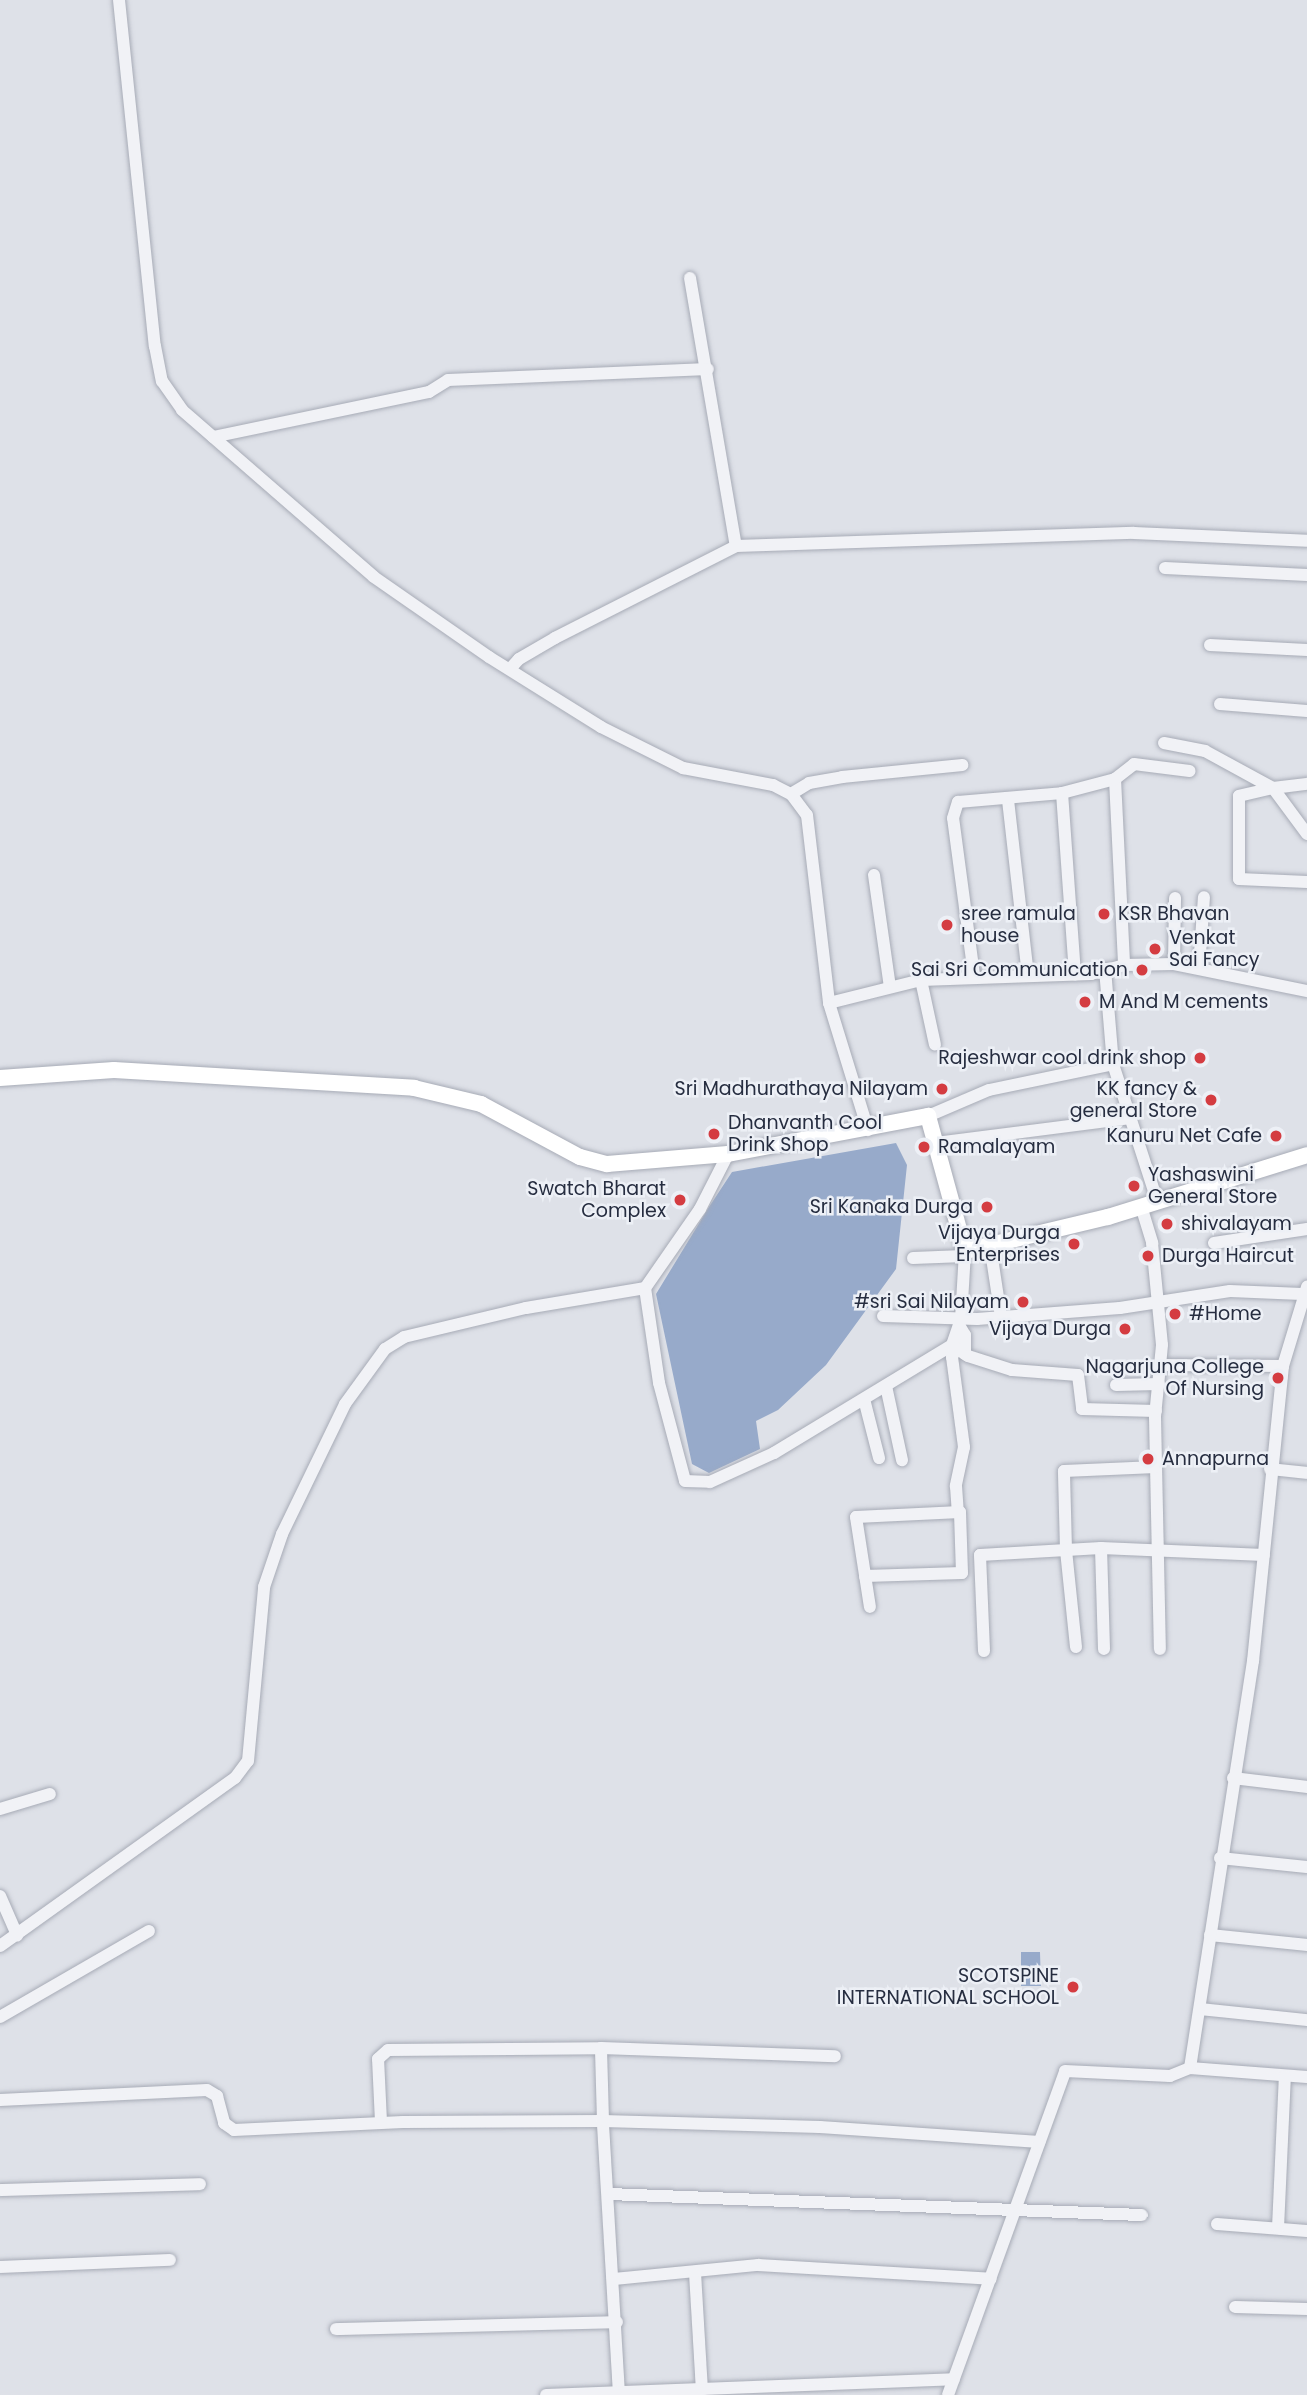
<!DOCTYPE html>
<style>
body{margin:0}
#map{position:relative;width:1307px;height:2395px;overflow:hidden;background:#dee1e8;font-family:Poppins,sans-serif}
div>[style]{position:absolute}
.water>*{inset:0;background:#97aaca}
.roads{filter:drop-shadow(0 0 2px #a7abb6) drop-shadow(0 0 2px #a7abb6)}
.minor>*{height:12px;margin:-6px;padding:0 6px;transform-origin:6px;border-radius:6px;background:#f1f2f6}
.major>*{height:16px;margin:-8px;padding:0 8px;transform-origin:8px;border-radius:8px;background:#fff}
.dots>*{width:19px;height:19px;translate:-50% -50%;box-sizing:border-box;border:4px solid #edf0f6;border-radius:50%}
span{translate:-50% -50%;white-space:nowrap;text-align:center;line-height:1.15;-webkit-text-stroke:5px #edf0f6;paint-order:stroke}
.poi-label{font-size:19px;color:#262d40}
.left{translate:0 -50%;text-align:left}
.right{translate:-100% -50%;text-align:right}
</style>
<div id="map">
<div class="water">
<i style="clip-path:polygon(896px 1143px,907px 1165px,896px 1269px,826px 1365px,778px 1410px,756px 1421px,760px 1449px,709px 1473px,692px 1464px,656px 1294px,709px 1207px,732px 1172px)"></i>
<i style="clip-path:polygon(1021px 1952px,1040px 1952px,1041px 1986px,1021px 1986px)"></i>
</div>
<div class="roads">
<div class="minor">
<i style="left:119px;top:0;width:348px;rotate:84.1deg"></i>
<i style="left:155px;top:346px;width:36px;rotate:79deg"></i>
<i style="left:162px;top:381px;width:35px;rotate:55deg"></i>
<i style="left:182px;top:410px;width:254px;rotate:41deg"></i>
<i style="left:374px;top:577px;width:140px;rotate:34.8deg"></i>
<i style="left:489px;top:657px;width:132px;rotate:32deg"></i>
<i style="left:601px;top:727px;width:92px;rotate:26.6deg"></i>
<i style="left:683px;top:768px;width:92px;rotate:10.7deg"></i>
<i style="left:773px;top:785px;width:20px;rotate:27deg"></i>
<i style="left:791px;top:794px;width:26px;rotate:53deg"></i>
<i style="left:807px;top:815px;width:189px;rotate:83.3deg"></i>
<i style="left:829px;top:1003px;width:133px;rotate:72.9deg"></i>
<i style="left:690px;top:278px;width:272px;rotate:80.3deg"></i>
<i style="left:213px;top:437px;width:221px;rotate:-11.8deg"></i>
<i style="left:429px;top:392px;width:22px;rotate:-32deg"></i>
<i style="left:448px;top:380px;width:260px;rotate:-2.4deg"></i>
<i style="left:1165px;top:568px;width:142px;rotate:2.8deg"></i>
<i style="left:1210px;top:645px;width:97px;rotate:3deg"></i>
<i style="left:510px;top:669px;width:13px;rotate:-48deg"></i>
<i style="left:519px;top:659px;width:42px;rotate:-30.3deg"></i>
<i style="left:555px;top:638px;width:203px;rotate:-26.9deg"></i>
<i style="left:736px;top:546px;width:398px;rotate:-1.9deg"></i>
<i style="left:1134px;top:533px;width:173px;rotate:2.6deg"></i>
<i style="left:1220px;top:704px;width:87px;rotate:4.6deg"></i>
<i style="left:1164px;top:743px;width:42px;rotate:11deg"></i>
<i style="left:1205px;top:751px;width:77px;rotate:28.6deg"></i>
<i style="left:1273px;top:788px;width:34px;rotate:-7deg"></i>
<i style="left:1115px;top:779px;width:186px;rotate:87.2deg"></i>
<i style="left:1062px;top:793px;width:182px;rotate:85.9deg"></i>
<i style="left:791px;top:794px;width:21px;rotate:-31deg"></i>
<i style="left:809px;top:783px;width:34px;rotate:-10deg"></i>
<i style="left:842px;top:777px;width:121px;rotate:-5.7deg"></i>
<i style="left:1008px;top:800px;width:176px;rotate:83.5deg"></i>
<i style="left:1307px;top:834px;width:57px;rotate:-126.5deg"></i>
<i style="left:1273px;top:788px;width:35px;rotate:167deg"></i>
<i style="left:1239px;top:796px;width:83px;rotate:90deg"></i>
<i style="left:1239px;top:879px;width:68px;rotate:2.5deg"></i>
<i style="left:874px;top:875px;width:113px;rotate:81.9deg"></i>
<i style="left:1174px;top:964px;width:66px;rotate:-89.1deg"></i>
<i style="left:1199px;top:968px;width:71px;rotate:-86deg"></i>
<i style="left:1105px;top:969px;width:95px;rotate:85.2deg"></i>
<i style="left:1113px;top:1064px;width:143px;rotate:72.1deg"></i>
<i style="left:974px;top:975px;width:158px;rotate:-97.6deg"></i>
<i style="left:953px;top:818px;width:17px;rotate:-73deg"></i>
<i style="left:958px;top:802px;width:104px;rotate:-4.9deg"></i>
<i style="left:1062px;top:793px;width:55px;rotate:-14.8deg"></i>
<i style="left:1115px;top:779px;width:24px;rotate:-38deg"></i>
<i style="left:1134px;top:764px;width:56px;rotate:7.1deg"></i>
<i style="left:921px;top:980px;width:66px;rotate:77.8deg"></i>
<i style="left:829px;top:1003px;width:95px;rotate:-14deg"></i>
<i style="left:921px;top:980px;width:170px;rotate:-2deg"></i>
<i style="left:1091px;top:974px;width:34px;rotate:-15deg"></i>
<i style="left:1124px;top:965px;width:50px;rotate:-1.1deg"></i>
<i style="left:1174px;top:964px;width:136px;rotate:11.5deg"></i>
<i style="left:928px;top:1116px;width:66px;rotate:-23.1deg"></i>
<i style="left:989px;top:1090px;width:127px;rotate:-11.8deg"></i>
<i style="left:936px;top:1143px;width:196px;rotate:-7.3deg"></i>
<i style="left:728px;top:1154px;width:62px;rotate:117deg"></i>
<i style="left:700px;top:1209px;width:96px;rotate:124.8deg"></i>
<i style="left:645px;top:1288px;width:96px;rotate:81.6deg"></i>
<i style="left:659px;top:1383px;width:101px;rotate:75.1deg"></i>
<i style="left:685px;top:1481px;width:25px;rotate:2deg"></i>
<i style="left:710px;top:1482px;width:70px;rotate:-24.4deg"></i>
<i style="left:774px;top:1453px;width:208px;rotate:-31.2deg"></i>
<i style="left:952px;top:1345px;width:28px;rotate:-71deg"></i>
<i style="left:961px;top:1319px;width:68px;rotate:-86.6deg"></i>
<i style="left:1141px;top:1206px;width:39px;rotate:73deg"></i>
<i style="left:1152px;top:1243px;width:102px;rotate:84.4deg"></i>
<i style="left:1162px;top:1345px;width:72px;rotate:95.6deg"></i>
<i style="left:1155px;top:1417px;width:232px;rotate:88.8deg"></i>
<i style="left:1214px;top:1243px;width:94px;rotate:-8.6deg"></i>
<i style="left:990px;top:1245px;width:73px;rotate:81.3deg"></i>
<i style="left:913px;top:1258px;width:51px;rotate:-2.2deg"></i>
<i style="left:883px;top:1316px;width:94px;rotate:1.8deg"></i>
<i style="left:977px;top:1319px;width:143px;rotate:-4.4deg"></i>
<i style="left:1120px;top:1308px;width:111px;rotate:-8.8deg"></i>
<i style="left:1230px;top:1291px;width:72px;rotate:2.4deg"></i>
<i style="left:959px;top:1325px;width:12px;rotate:59deg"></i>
<i style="left:965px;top:1335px;width:19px;rotate:90deg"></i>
<i style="left:952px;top:1345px;width:19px;rotate:35deg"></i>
<i style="left:968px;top:1356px;width:46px;rotate:17.7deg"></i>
<i style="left:1012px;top:1370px;width:66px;rotate:4.3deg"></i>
<i style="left:1078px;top:1375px;width:34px;rotate:83deg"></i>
<i style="left:1082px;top:1409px;width:74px;rotate:1.5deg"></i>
<i style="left:956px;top:1348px;width:10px;rotate:114deg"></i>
<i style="left:952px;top:1357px;width:91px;rotate:82.4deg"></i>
<i style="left:964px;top:1447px;width:40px;rotate:102deg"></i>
<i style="left:956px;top:1486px;width:26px;rotate:86deg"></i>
<i style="left:1160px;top:1365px;width:123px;rotate:0.5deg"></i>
<i style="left:1116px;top:1385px;width:43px;rotate:-1.3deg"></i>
<i style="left:886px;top:1386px;width:76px;rotate:77.8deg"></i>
<i style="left:864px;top:1399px;width:61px;rotate:75.7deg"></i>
<i style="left:1270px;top:1469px;width:37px;rotate:6deg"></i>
<i style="left:1101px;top:1548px;width:101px;rotate:88.3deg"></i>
<i style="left:865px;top:1576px;width:97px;rotate:-1.8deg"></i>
<i style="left:962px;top:1573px;width:61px;rotate:-91.9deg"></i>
<i style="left:960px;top:1512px;width:104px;rotate:177.2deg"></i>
<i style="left:856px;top:1517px;width:91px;rotate:81.2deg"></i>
<i style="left:1076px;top:1647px;width:98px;rotate:-95.9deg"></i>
<i style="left:1066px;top:1550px;width:79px;rotate:-91.5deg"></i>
<i style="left:1064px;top:1471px;width:92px;rotate:-2.5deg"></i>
<i style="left:984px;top:1651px;width:96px;rotate:-92.4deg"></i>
<i style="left:980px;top:1555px;width:121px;rotate:-3.3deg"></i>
<i style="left:1101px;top:1548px;width:163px;rotate:2.5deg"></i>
<i style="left:1233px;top:1778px;width:75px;rotate:6.9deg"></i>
<i style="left:0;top:1809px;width:52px;rotate:-16.7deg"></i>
<i style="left:1220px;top:1858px;width:87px;rotate:5.9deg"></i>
<i style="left:0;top:1896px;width:43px;rotate:66.4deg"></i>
<i style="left:1210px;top:1935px;width:98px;rotate:5.9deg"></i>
<i style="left:0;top:1946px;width:289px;rotate:-35.6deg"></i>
<i style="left:235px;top:1778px;width:21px;rotate:-53deg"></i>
<i style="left:248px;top:1761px;width:175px;rotate:-84.7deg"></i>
<i style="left:264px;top:1587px;width:56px;rotate:-71.2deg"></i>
<i style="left:282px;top:1534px;width:144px;rotate:-64.1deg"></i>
<i style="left:345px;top:1404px;width:68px;rotate:-54deg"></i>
<i style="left:385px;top:1349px;width:22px;rotate:-32deg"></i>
<i style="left:404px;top:1337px;width:125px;rotate:-13.4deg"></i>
<i style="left:526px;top:1308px;width:121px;rotate:-9.5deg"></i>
<i style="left:1200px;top:2009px;width:108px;rotate:5.9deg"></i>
<i style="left:0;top:2017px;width:172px;rotate:-30deg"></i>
<i style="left:1190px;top:2068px;width:117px;rotate:4.4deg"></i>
<i style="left:0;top:2100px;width:207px;rotate:-2.8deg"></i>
<i style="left:207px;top:2090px;width:12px;rotate:31deg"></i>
<i style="left:217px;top:2096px;width:28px;rotate:75deg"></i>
<i style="left:224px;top:2123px;width:12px;rotate:35deg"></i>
<i style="left:234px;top:2130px;width:169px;rotate:-2.7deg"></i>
<i style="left:403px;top:2122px;width:200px;rotate:-0.3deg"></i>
<i style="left:603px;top:2121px;width:73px;rotate:-91.6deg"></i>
<i style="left:381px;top:2122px;width:63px;rotate:-92.7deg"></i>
<i style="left:378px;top:2059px;width:13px;rotate:-42deg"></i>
<i style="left:388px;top:2050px;width:213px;rotate:-0.5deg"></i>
<i style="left:601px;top:2048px;width:234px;rotate:2deg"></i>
<i style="left:0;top:2190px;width:200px;rotate:-1.7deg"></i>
<i style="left:609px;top:2194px;width:533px;rotate:2.26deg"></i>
<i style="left:1217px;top:2224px;width:90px;rotate:4.4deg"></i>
<i style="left:1278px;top:2228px;width:152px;rotate:-87.4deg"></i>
<i style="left:0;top:2267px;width:170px;rotate:-2.4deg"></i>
<i style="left:695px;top:2273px;width:117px;rotate:86.6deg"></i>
<i style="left:614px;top:2279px;width:145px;rotate:-5.6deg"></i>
<i style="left:758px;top:2265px;width:233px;rotate:3.4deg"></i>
<i style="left:1235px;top:2307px;width:72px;rotate:1.6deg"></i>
<i style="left:336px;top:2329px;width:281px;rotate:-1.4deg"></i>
<i style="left:619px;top:2394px;width:273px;rotate:-93.4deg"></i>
<i style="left:603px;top:2121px;width:217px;rotate:1.6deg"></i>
<i style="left:820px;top:2127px;width:220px;rotate:3.9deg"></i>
<i style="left:546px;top:2395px;width:408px;rotate:-2.2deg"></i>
<i style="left:948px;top:2395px;width:344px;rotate:-70.1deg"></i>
<i style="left:1065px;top:2071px;width:105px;rotate:2.7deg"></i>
<i style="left:1170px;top:2076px;width:22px;rotate:-22deg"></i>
<i style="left:1190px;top:2068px;width:412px;rotate:-81.2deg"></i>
<i style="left:1253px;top:1661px;width:297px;rotate:-84.2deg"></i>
<i style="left:1283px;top:1366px;width:83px;rotate:-73.1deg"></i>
</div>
<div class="major">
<i style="left:0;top:1078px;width:114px;rotate:-4deg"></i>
<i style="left:114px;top:1070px;width:301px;rotate:3.4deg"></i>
<i style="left:414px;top:1088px;width:69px;rotate:13.4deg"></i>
<i style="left:481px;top:1104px;width:112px;rotate:28.2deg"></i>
<i style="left:580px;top:1157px;width:28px;rotate:15deg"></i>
<i style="left:607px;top:1164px;width:121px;rotate:-4.7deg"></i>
<i style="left:728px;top:1154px;width:204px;rotate:-10.8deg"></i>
<i style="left:928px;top:1116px;width:140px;rotate:74.7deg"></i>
<i style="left:965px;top:1251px;width:147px;rotate:-13.4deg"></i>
<i style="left:1108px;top:1217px;width:208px;rotate:-17.3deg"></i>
</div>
</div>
<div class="dots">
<i style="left:1104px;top:914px;background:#d43c41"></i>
<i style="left:947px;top:925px;background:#d43c41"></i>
<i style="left:1155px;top:949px;background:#d43c41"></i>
<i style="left:1142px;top:970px;background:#d43c41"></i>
<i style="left:1085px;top:1002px;background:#d43c41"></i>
<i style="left:1200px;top:1058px;background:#d43c41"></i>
<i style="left:942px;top:1089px;background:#d43c41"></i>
<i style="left:1211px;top:1100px;background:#d43c41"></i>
<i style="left:714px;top:1134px;background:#d43c41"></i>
<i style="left:1276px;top:1136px;background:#d43c41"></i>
<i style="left:924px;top:1147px;background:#d43c41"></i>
<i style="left:1134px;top:1186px;background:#d43c41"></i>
<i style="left:680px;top:1200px;background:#d43c41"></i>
<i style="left:987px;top:1207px;background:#d43c41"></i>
<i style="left:1167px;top:1224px;background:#d43c41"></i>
<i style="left:1074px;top:1244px;background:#d43c41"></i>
<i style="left:1148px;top:1256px;background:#d43c41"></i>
<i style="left:1023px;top:1302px;background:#d43c41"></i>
<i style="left:1175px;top:1314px;background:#d43c41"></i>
<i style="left:1125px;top:1329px;background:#d43c41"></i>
<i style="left:1278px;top:1378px;background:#d43c41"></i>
<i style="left:1148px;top:1459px;background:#d43c41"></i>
<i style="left:1073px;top:1987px;background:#d43c41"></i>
</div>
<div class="poi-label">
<span class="left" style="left:961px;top:925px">sree ramula<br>house</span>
<span class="left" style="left:1118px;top:914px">KSR Bhavan</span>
<span class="left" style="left:1169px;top:949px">Venkat<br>Sai Fancy</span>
<span class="right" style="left:1128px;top:970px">Sai Sri Communication</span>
<span class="left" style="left:1099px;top:1002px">M And M cements</span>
<span class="right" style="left:1186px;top:1058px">Rajeshwar cool drink shop</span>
<span class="right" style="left:928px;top:1089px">Sri Madhurathaya Nilayam</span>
<span class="right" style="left:1197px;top:1100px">KK fancy &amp;<br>general Store</span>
<span class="left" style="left:728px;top:1134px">Dhanvanth Cool<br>Drink Shop</span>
<span class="right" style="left:1262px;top:1136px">Kanuru Net Cafe</span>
<span class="left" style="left:938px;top:1147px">Ramalayam</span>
<span class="left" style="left:1148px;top:1186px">Yashaswini<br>General Store</span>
<span class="right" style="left:666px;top:1200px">Swatch Bharat<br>Complex</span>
<span class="right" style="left:973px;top:1207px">Sri Kanaka Durga</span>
<span class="left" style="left:1181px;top:1224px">shivalayam</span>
<span class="right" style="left:1060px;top:1244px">Vijaya Durga<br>Enterprises</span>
<span class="left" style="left:1162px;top:1256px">Durga Haircut</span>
<span class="right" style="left:1009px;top:1302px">#sri Sai Nilayam</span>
<span class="left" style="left:1189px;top:1314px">#Home</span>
<span class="right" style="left:1111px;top:1329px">Vijaya Durga</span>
<span class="right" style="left:1264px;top:1378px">Nagarjuna College<br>Of Nursing</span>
<span class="left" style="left:1162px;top:1459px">Annapurna</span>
<span class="right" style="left:1059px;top:1987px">SCOTSPINE<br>INTERNATIONAL SCHOOL</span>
</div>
</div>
